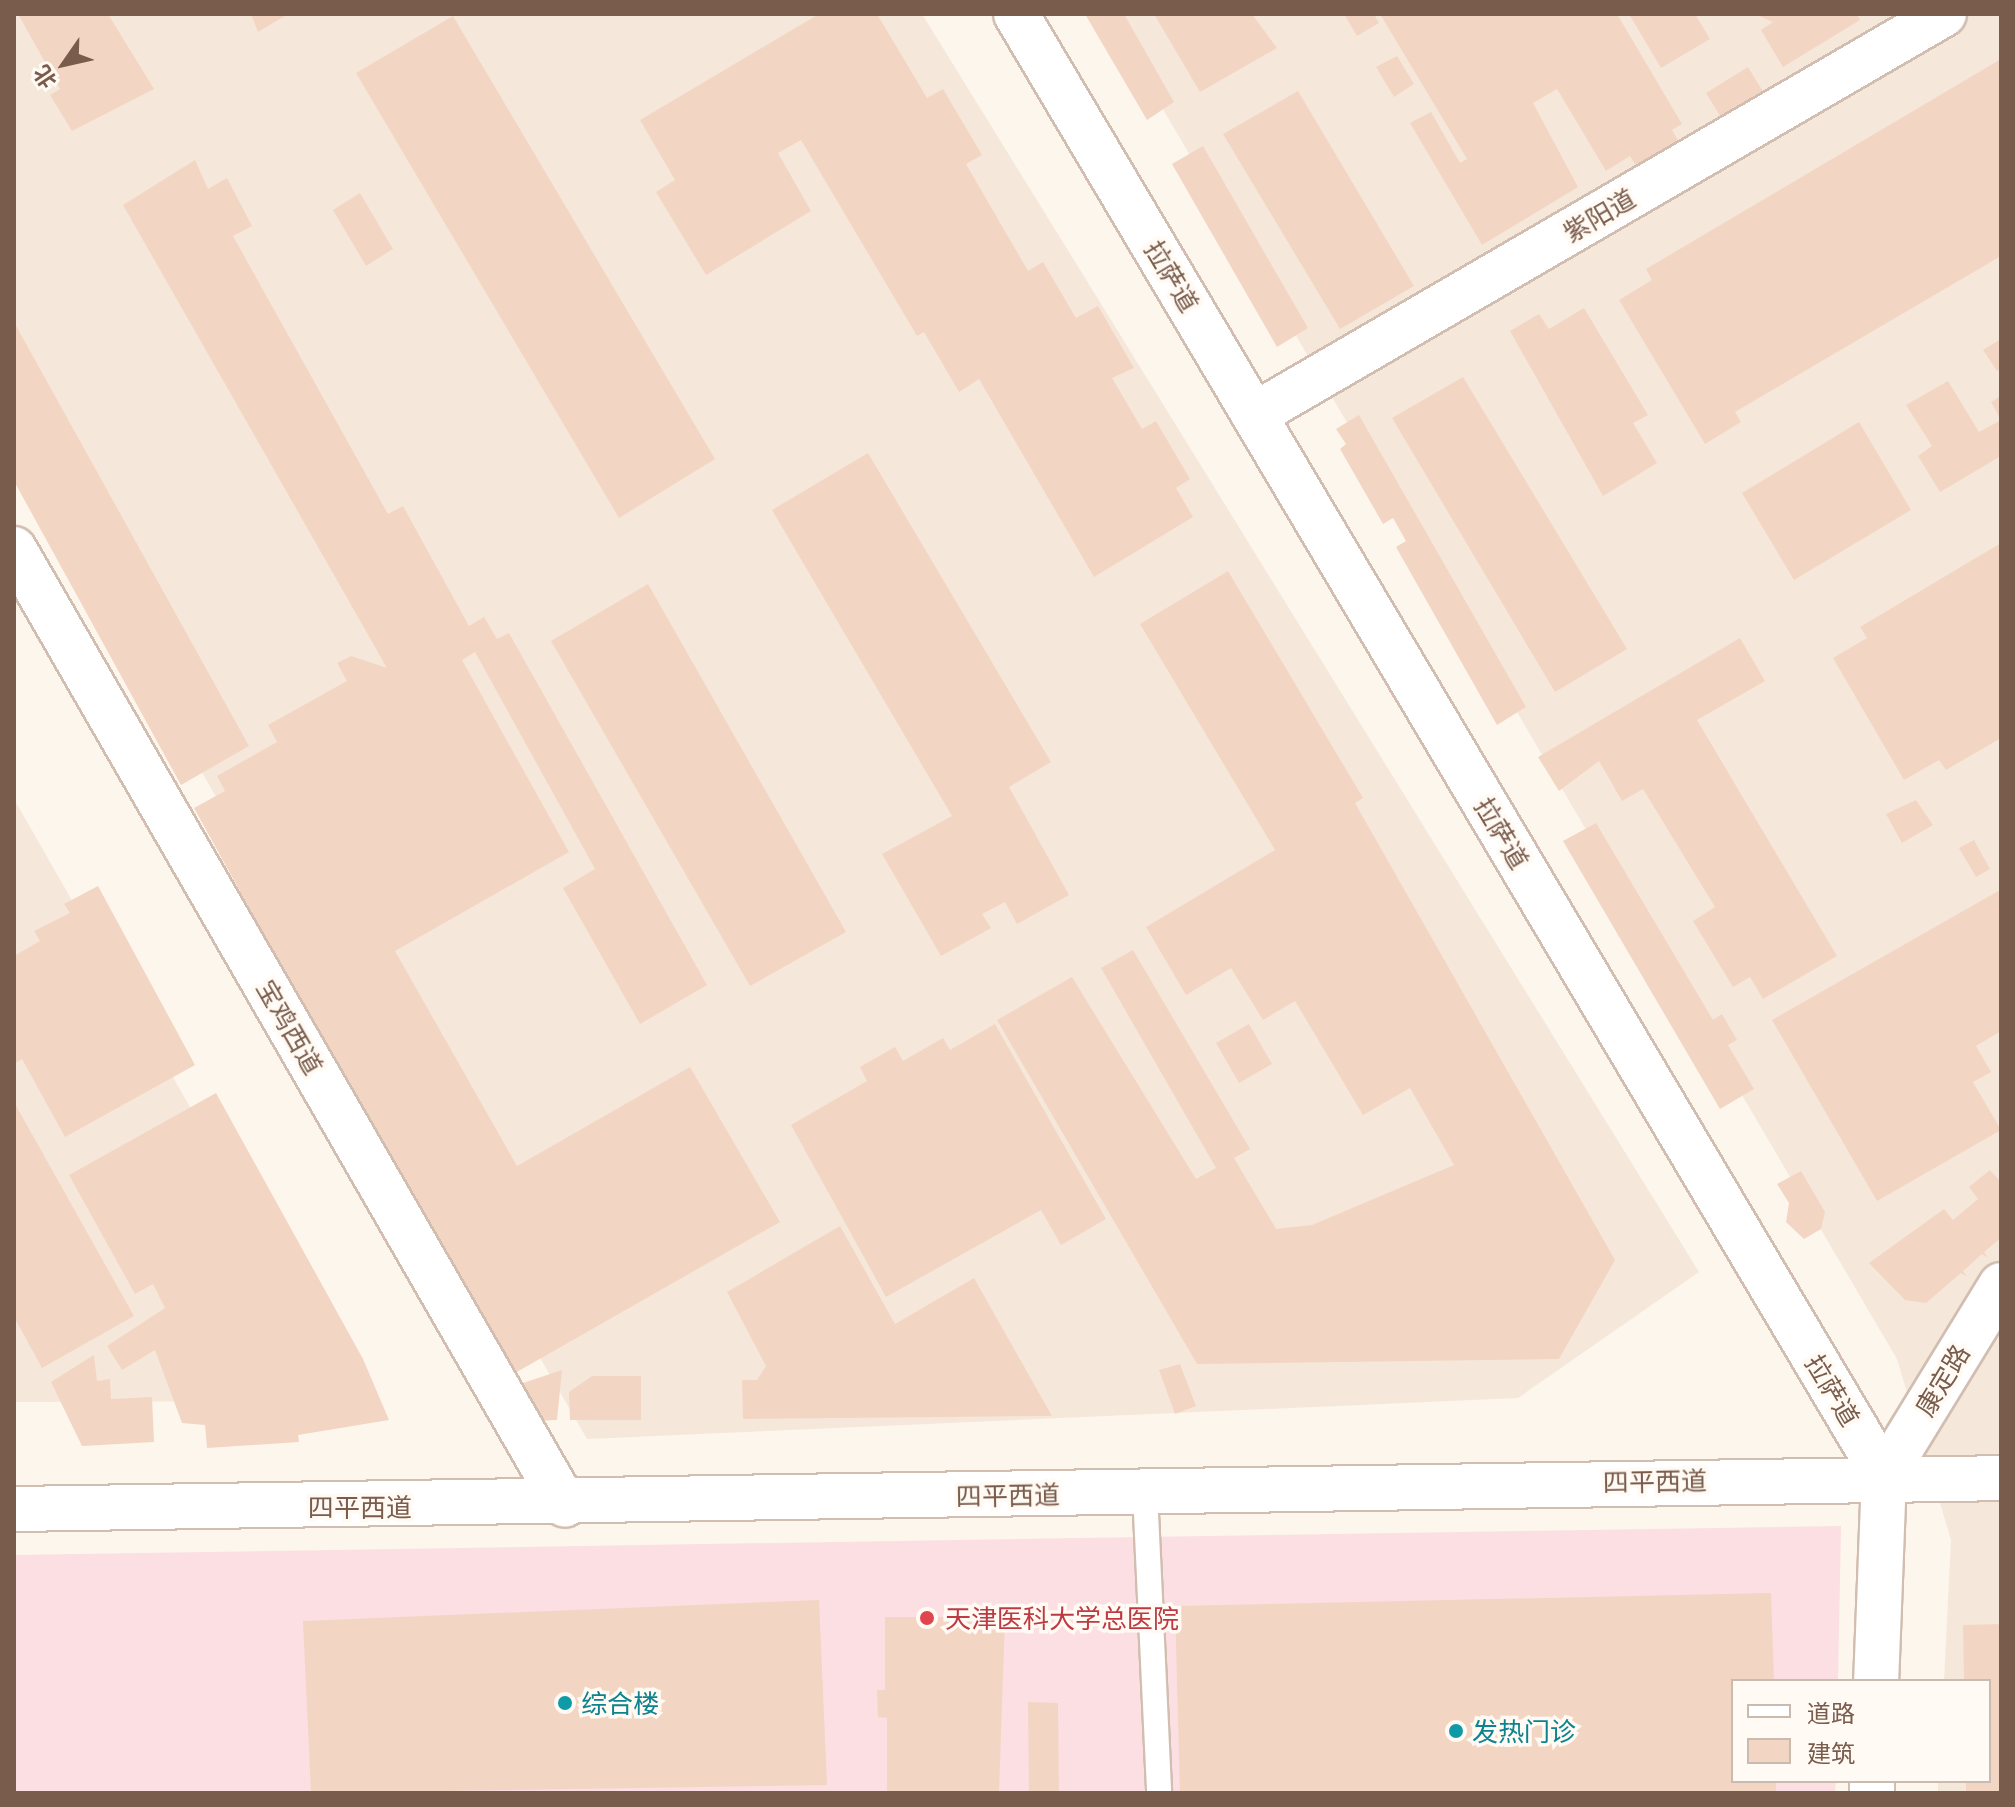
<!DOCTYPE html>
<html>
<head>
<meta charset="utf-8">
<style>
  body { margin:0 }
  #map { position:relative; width:2015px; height:1807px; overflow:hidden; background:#fdf6ec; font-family:"Exo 2","Noto Sans SC",sans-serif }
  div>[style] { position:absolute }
  .residential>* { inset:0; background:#f5e8da }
  .medical>* { inset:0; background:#fbdfe3 }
  .building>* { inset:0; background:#f3d5c3 }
  .roads { filter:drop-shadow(2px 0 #d1beb0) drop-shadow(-2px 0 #d1beb0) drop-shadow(0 2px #d1beb0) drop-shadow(0 -2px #d1beb0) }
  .lane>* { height:24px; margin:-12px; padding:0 12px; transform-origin:12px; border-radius:12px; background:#fff }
  .street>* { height:44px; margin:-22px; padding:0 22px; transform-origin:22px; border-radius:22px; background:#fff }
  .secondary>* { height:44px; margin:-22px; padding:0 22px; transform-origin:22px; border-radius:22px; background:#fff }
  .dots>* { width:22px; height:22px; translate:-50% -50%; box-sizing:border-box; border:4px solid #fffaf3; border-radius:50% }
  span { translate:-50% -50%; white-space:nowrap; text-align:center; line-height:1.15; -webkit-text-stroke:7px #fffaf3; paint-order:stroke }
  .street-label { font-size:26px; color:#7a5c4d }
  .health-label { font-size:26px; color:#be3a42 }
  .left { translate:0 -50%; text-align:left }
  .culture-label { font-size:26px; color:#0d838f }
  .frame { position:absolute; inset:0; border:16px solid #7a5c4d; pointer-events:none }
  .legend { position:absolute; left:1731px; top:1679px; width:260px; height:104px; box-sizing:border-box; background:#fffaf3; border:2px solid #cabbb1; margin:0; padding:10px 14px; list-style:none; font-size:24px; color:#7a5c4d }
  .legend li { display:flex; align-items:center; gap:16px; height:40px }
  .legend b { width:40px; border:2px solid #cabbb1 }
  .north { position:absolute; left:24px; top:24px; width:80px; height:80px; -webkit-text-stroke:6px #fffaf3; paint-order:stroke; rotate:236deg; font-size:22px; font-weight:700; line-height:32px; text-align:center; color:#7a5c4d }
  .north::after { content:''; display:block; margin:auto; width:28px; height:36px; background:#7a5c4d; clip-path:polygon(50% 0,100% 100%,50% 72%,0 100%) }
</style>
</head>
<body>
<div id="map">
  <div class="residential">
    <i style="clip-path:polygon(14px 14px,922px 14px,1699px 1272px,1518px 1398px,587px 1439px,14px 447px)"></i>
    <i style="clip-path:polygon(1107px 14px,2001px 14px,2001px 1793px,1938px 1793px,1938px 1781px,1989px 1781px,1989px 1681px,1944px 1681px,1951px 1540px,1897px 1359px)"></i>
    <i style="clip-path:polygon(14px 799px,358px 1401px,14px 1402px)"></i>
  </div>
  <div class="medical">
    <i style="clip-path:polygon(1841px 1526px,1838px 1681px,1733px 1681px,1733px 1781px,1836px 1781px,1835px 1793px,14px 1793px,14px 1555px)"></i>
  </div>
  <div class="building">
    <i style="clip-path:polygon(18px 14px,108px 14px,154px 89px,72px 131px,50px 95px,60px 89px)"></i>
    <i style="clip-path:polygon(251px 14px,288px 14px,258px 32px)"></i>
    <i style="clip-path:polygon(819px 14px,877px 14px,927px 98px,943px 89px,982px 155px,966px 164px,1028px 271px,1043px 262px,1076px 318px,1098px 306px,1134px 368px,1112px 378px,1142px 429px,1156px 421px,1190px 479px,1176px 488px,1193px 517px,1094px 577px,979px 379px,959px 392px,924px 332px,917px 336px,801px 140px,778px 153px,811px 211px,706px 275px,656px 192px,675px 180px,640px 120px)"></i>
    <i style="clip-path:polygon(1085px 14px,1124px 14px,1174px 102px,1147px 120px)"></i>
    <i style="clip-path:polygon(1154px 14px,1252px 14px,1277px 48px,1200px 92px)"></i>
    <i style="clip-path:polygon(1344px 14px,1374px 14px,1379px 23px,1357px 36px)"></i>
    <i style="clip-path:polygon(1380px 14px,1617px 14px,1682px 124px,1672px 130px,1682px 147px,1640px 172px,1630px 156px,1606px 171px,1557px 89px,1533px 103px,1578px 187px,1482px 245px,1410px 123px,1431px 112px,1460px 163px,1467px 159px)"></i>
    <i style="clip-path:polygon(1629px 14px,1695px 14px,1710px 39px,1661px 68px)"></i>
    <i style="clip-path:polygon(1755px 14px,1857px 14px,1860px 20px,1783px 67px,1761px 30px,1773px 22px)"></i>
    <i style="clip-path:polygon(453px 16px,715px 459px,619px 518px,356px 73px)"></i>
    <i style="clip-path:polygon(1397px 56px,1414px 84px,1394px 97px,1376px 67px)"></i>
    <i style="clip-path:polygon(2001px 59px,2001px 256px,1735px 412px,1741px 422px,1705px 444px,1619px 300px,1652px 280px,1646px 269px)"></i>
    <i style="clip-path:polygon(1748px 67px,1767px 98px,1725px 124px,1706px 93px)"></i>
    <i style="clip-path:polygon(1298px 91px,1414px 286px,1340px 329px,1223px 134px)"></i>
    <i style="clip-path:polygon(1203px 146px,1308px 328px,1277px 347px,1172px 164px)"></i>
    <i style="clip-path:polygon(195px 160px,208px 189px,227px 178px,252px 226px,233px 236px,388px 514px,403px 506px,469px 626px,484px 617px,497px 639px,509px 633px,707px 985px,640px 1024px,563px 888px,595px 869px,475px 652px,462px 660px,569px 852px,395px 951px,517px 1166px,690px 1067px,780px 1222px,508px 1377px,194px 808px,225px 791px,217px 776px,277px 742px,268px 725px,347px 681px,337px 663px,351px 656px,387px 668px,123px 205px)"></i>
    <i style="clip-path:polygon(360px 193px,393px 249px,366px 266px,333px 210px)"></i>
    <i style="clip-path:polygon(1584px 308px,1648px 415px,1633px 423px,1657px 463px,1603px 496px,1510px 331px,1539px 314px,1549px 329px)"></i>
    <i style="clip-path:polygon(14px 322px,249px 746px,181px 785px,14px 481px)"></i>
    <i style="clip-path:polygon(2001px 339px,2001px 369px,1997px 371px,1983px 350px)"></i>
    <i style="clip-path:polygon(1463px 377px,1627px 649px,1555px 692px,1392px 418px)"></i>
    <i style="clip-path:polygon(1948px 381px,1979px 432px,2001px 420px,1991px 402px,2001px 396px,2001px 456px,1940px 492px,1918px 456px,1932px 446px,1906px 405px)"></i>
    <i style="clip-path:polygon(1359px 415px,1526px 707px,1497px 725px,1396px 547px,1406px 541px,1393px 518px,1383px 524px,1340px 449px,1346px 444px,1336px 429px)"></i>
    <i style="clip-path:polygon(1859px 422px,1911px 510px,1794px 580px,1742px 493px)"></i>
    <i style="clip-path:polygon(868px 453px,1051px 762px,1009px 787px,1069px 895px,1017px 924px,1005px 902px,982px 914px,991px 928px,941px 956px,882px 854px,952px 816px,772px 510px)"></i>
    <i style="clip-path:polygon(2001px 543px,2001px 738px,1946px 770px,1939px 760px,1904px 780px,1833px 658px,1867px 638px,1860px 627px)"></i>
    <i style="clip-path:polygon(1228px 571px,1363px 798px,1355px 803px,1615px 1260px,1559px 1359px,1197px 1364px,997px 1020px,1072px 977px,1196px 1179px,1216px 1168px,1101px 968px,1133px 950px,1250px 1149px,1234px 1158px,1276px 1229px,1312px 1225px,1454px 1165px,1410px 1088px,1363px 1115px,1295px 1001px,1263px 1020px,1231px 968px,1186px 995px,1146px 927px,1275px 850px,1140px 624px)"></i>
    <i style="clip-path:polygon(648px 584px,846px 932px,750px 986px,551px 641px)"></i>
    <i style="clip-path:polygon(1740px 638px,1765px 681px,1697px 720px,1837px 956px,1763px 999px,1750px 977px,1733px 987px,1693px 921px,1715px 907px,1643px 789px,1622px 801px,1599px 761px,1559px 791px,1538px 757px)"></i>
    <i style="clip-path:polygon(1916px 800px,1933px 825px,1902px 843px,1886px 814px)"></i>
    <i style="clip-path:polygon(1596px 823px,1713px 1020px,1722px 1014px,1737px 1040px,1728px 1045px,1754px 1089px,1720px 1109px,1563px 841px)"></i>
    <i style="clip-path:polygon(1974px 840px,1990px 869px,1976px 877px,1959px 848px)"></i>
    <i style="clip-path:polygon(98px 886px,195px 1065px,65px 1137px,22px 1059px,14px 1064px,14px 956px,40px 941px,34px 931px,70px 913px,64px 904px)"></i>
    <i style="clip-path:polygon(2000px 890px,2001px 1031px,1976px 1046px,1991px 1072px,1973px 1082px,2001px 1130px,1877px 1201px,1772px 1020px)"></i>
    <i style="clip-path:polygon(995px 1024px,1106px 1219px,1061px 1245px,1041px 1210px,886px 1297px,791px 1125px,867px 1081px,860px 1067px,895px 1047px,903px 1061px,943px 1038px,950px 1050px)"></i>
    <i style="clip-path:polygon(1249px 1024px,1272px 1064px,1239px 1083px,1216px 1043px)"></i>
    <i style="clip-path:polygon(216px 1093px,363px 1359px,389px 1420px,298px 1435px,299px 1442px,207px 1448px,205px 1425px,182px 1423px,155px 1350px,122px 1370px,107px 1346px,165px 1308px,153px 1284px,135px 1294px,69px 1175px)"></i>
    <i style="clip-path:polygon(14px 1102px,134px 1316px,42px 1368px,14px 1317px)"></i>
    <i style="clip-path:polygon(1990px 1170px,2001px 1182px,2001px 1238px,1984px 1252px,1988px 1258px,1982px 1254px,1963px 1271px,1967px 1277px,1961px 1273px,1926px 1303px,1905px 1300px,1869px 1263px,1944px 1209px,1953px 1220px,1978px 1199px,1969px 1187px)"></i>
    <i style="clip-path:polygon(1801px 1171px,1825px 1212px,1821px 1229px,1804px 1239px,1786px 1222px,1789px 1203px,1777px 1184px)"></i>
    <i style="clip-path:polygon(840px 1226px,895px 1324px,974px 1278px,1052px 1416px,743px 1419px,742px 1380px,757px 1380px,766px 1366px,727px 1292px)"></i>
    <i style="clip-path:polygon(94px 1355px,97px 1381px,110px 1379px,111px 1399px,152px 1397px,154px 1442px,82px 1446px,51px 1382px)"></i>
    <i style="clip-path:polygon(1180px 1364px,1196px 1406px,1175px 1414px,1159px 1370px)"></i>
    <i style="clip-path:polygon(562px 1370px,557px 1420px,535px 1421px,517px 1385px)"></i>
    <i style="clip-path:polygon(592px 1376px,641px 1376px,641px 1420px,570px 1420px,569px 1392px)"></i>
    <i style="clip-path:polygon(1771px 1593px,1774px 1681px,1733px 1681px,1733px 1781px,1776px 1781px,1776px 1793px,1180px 1793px,1175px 1606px)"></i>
    <i style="clip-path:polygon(819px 1600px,827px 1785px,311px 1793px,303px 1621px)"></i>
    <i style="clip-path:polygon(885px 1617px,1005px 1617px,999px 1793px,887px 1793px,887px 1718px,878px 1717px,877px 1690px,885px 1690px)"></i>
    <i style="clip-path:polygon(2001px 1624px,2001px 1793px,1966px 1793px,1966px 1781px,1989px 1781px,1989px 1681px,1964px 1681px,1963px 1625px)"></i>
    <i style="clip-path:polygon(1028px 1702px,1058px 1703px,1059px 1793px,1029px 1793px)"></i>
  </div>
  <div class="roads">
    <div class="lane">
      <i style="left:1145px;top:1492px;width:301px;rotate:87.3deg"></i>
    </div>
    <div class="street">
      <i style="left:1254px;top:415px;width:798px;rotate:-30.16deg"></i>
      <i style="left:14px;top:549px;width:1103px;rotate:60.04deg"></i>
      <i style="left:1884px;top:1476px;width:224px;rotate:-58.5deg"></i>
    </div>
    <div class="secondary">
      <i style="left:1016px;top:14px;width:1700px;rotate:59.3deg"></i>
      <i style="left:1884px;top:1476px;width:205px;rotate:92.2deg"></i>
      <i style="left:14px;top:1509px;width:1987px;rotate:-0.89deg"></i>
      <i style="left:1872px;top:1793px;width:12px;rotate:-90deg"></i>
    </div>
  </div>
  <div class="dots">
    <i style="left:927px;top:1618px;background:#e0444e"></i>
    <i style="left:565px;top:1703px;background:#0f9aa8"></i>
    <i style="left:1456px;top:1731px;background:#0f9aa8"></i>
  </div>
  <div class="street-label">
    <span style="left:1599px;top:215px;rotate:-30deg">紫阳道</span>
    <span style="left:1172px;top:276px;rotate:59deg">拉萨道</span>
    <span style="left:1502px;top:833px;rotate:59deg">拉萨道</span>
    <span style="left:290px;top:1027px;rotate:60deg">宝鸡西道</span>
    <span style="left:1942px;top:1380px;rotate:-59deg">康定路</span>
    <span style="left:1833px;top:1390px;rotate:59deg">拉萨道</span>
    <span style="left:1655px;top:1481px;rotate:-1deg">四平西道</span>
    <span style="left:1008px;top:1495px;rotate:-1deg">四平西道</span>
    <span style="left:360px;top:1507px">四平西道</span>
  </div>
  <div class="health-label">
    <span class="left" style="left:945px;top:1618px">天津医科大学总医院</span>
  </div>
  <div class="culture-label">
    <span class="left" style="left:581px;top:1703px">综合楼</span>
    <span class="left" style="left:1472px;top:1731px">发热门诊</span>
  </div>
  <div class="frame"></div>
  <ul class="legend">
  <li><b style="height:10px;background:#fff"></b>道路</li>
  <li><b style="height:22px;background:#f3d5c3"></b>建筑</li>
  </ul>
  <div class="north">北</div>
</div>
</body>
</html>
